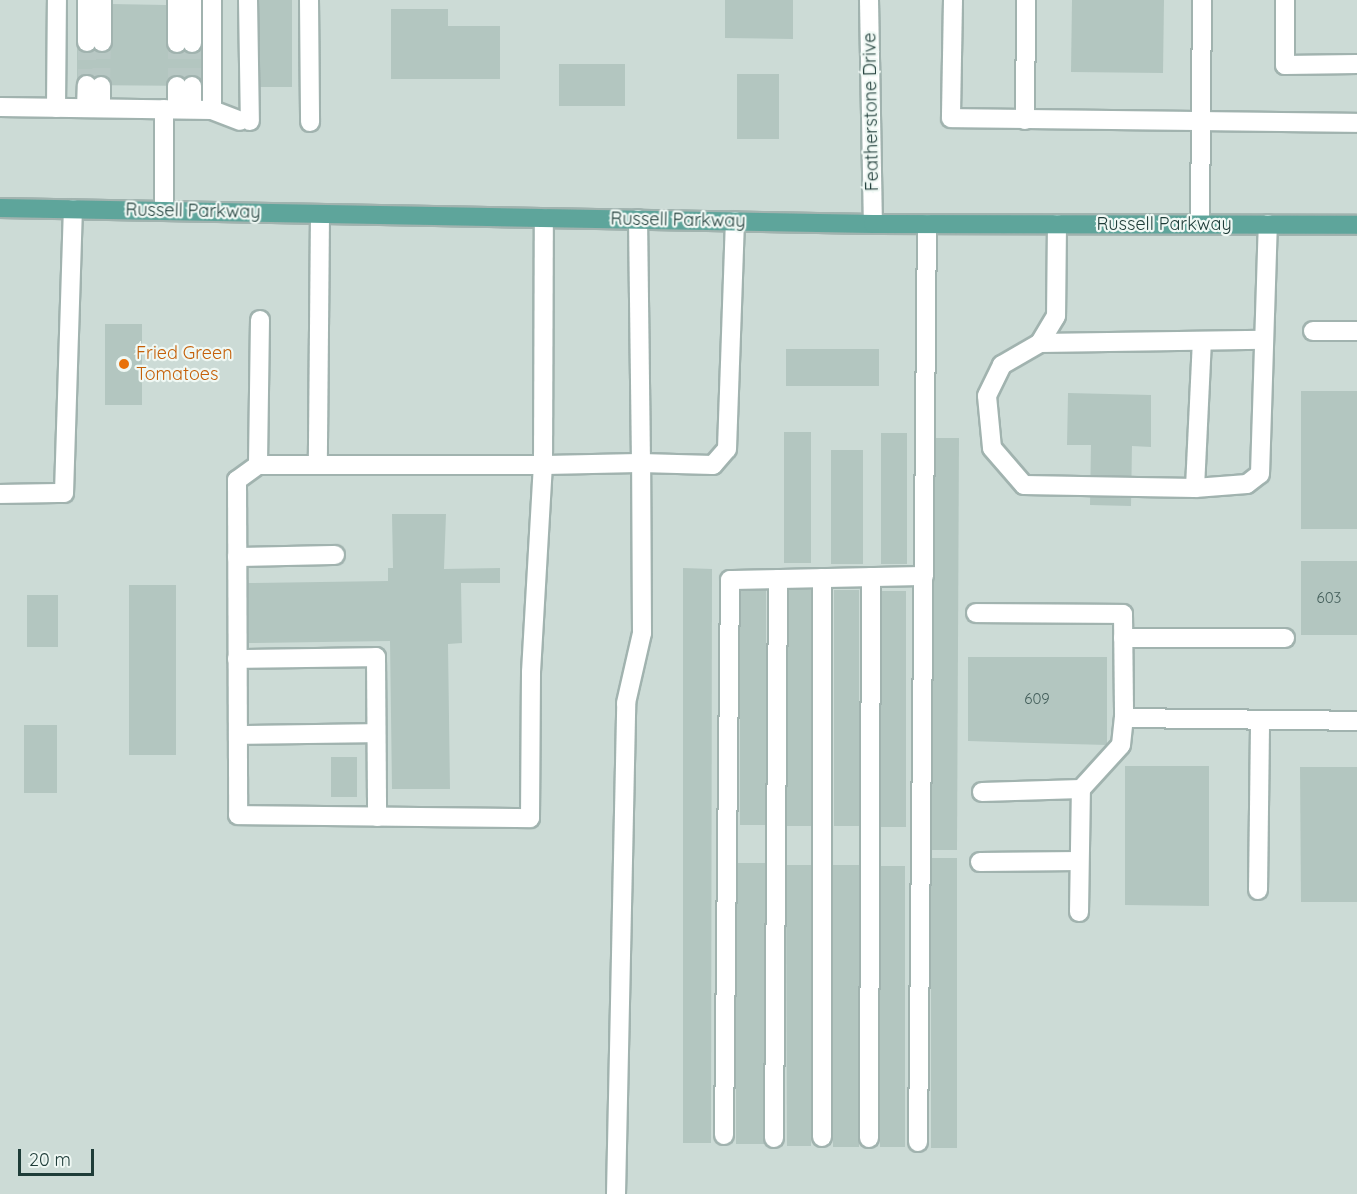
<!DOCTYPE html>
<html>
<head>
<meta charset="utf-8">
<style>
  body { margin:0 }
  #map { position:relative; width:1357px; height:1194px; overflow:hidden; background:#deebe7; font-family:Quicksand,sans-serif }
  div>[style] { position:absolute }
  .built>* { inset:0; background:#ccdbd6 }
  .building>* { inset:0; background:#b3c6c0 }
  .minor-tunnel>* { height:18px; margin-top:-9px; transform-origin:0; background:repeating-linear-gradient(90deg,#b8c8c4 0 18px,transparent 0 27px) }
  .roads { filter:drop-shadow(2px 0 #a1b3af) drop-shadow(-2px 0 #a1b3af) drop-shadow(0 2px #a1b3af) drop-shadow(0 -2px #a1b3af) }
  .minor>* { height:18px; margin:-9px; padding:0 9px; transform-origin:9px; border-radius:9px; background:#fff }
  .major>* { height:18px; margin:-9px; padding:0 9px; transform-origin:9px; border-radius:9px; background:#5ea59b }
  .dots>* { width:16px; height:16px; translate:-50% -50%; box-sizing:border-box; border:3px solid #eff8f4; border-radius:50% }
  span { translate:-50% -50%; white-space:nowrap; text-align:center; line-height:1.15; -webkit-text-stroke:4.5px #eff8f4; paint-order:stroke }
  .number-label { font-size:15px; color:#435e5a }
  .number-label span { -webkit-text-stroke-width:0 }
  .street-label { font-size:18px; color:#1e3c38 }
  .food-label { font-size:18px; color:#c56008 }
  .left { translate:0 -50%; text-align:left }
  .scale { position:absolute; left:18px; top:1149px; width:76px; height:27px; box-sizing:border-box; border:3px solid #1e3c38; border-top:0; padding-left:8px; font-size:18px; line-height:21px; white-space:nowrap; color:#1e3c38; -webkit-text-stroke:4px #eff8f4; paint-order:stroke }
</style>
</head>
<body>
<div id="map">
  <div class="built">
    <i style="clip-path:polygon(0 0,1357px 0,1357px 1194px,0 1194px)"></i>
  </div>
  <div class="building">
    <i style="clip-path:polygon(257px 0,292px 0,292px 87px,257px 87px)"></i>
    <i style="clip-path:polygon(725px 0,793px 0,793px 39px,725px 38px)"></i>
    <i style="clip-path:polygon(1072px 0,1164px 0,1163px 73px,1071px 72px)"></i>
    <i style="clip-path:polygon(111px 4px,166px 5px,166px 42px,201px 43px,201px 86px,77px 85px,77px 42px,111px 42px)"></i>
    <i style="clip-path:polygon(391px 9px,448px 9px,448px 26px,500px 26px,500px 79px,391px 79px)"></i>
    <i style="clip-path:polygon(559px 64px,625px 64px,625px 106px,559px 106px)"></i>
    <i style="clip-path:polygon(737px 74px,779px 74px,779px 139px,737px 139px)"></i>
    <i style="clip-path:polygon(105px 324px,142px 324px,142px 405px,105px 405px)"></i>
    <i style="clip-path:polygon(786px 349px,879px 349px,879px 386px,786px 386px)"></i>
    <i style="clip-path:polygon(1301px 391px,1357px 391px,1357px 529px,1301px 529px)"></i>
    <i style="clip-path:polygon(1068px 393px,1151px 395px,1151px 447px,1132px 446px,1131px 506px,1090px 505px,1091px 445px,1067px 445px)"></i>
    <i style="clip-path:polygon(784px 432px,811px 432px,811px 563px,784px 563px)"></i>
    <i style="clip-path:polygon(881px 433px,907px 433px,907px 564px,881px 564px)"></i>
    <i style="clip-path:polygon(933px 438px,959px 438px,957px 850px,931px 850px)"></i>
    <i style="clip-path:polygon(831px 450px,863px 450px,863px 564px,831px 564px)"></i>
    <i style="clip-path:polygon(392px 514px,446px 514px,444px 569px,500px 568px,500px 583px,461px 583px,462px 643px,448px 644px,450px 789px,392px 789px,390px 641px,249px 643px,248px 583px,388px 581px,388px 568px,393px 568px)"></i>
    <i style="clip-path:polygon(1301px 561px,1357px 561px,1357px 635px,1301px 635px)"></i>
    <i style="clip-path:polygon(683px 568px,712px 569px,711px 1143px,683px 1143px)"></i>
    <i style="clip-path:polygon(129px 585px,176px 585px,176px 755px,129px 755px)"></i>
    <i style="clip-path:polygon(740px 590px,766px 590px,766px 825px,740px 825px)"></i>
    <i style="clip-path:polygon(787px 590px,812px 590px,812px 826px,787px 826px)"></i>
    <i style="clip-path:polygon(834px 590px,859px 590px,859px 826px,834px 826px)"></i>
    <i style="clip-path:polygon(880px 591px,906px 591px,906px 827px,880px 827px)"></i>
    <i style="clip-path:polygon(27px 595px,58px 595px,58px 647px,27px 647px)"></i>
    <i style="clip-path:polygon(968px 657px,1107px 657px,1107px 745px,968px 741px)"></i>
    <i style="clip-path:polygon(24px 725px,57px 725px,57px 793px,24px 793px)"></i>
    <i style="clip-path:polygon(331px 757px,357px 757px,357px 797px,331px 797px)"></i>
    <i style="clip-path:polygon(1125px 766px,1209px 766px,1209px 906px,1125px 905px)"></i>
    <i style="clip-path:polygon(1300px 767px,1357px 767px,1357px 902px,1301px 902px)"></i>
    <i style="clip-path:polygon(931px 858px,957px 858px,957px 1148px,931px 1148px)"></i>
    <i style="clip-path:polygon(736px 863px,765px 863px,765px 1144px,736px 1144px)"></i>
    <i style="clip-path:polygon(786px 865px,811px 865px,811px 1146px,787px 1146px)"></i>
    <i style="clip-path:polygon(833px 865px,859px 865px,859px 1147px,833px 1147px)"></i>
    <i style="clip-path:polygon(880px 866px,905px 866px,905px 1147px,880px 1147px)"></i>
  </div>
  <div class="minor-tunnel">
    <i style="left:87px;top:42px;width:43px;rotate:90deg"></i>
    <i style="left:101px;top:86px;width:44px;rotate:-88.7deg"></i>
    <i style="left:177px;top:86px;width:43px;rotate:-90deg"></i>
    <i style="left:192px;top:86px;width:43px;rotate:-90deg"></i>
  </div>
  <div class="roads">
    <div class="minor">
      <i style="left:102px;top:0;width:42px;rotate:90deg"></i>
      <i style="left:192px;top:0;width:43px;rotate:90deg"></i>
      <i style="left:248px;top:0;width:121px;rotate:89.1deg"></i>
      <i style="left:309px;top:0;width:122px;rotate:89.5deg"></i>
      <i style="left:869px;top:0;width:224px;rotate:89deg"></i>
      <i style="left:953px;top:0;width:118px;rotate:91deg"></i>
      <i style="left:951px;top:118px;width:406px;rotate:0.7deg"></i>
      <i style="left:1285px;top:0;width:65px;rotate:90deg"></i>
      <i style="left:1285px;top:65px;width:72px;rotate:-0.8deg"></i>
      <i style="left:87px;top:42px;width:42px;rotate:-90deg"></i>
      <i style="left:177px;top:43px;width:43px;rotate:-90deg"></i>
      <i style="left:101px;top:86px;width:22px;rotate:90deg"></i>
      <i style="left:177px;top:86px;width:23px;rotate:90deg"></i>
      <i style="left:192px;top:86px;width:23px;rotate:90deg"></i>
      <i style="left:0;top:107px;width:212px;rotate:0.8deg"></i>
      <i style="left:212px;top:110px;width:110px;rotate:-90deg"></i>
      <i style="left:56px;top:108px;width:108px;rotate:-89.5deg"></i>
      <i style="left:86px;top:108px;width:23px;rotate:-88deg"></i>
      <i style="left:212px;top:110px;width:30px;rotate:21deg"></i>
      <i style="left:1025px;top:120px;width:120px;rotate:-89.5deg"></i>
      <i style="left:164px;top:211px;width:102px;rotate:-90deg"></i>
      <i style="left:320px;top:214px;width:251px;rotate:90.5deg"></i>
      <i style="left:318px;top:465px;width:225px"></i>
      <i style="left:543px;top:465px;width:247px;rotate:-89.8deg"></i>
      <i style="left:1057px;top:224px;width:92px;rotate:90.6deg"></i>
      <i style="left:1056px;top:316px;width:31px;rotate:121deg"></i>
      <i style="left:1040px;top:343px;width:44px;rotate:149.9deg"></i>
      <i style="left:1002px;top:365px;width:34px;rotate:116deg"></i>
      <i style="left:987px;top:396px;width:52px;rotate:84.5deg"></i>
      <i style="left:992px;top:448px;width:49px;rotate:49.1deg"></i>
      <i style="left:1024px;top:485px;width:171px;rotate:1deg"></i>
      <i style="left:1195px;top:488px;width:52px;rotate:-4.4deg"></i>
      <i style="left:1247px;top:484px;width:16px;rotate:-38deg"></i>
      <i style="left:1260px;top:474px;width:250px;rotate:-88.2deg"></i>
      <i style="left:1200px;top:224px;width:224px;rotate:-89.5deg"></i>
      <i style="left:260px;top:320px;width:145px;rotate:90.8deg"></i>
      <i style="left:258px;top:465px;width:60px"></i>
      <i style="left:1313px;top:331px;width:44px"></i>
      <i style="left:1040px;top:343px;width:224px;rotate:-0.8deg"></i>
      <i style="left:258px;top:465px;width:26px;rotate:144deg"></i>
      <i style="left:237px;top:480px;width:335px;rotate:89.8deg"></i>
      <i style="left:238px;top:815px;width:292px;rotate:0.6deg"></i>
      <i style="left:530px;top:818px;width:146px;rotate:-89.6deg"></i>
      <i style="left:531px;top:672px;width:207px;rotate:-86.7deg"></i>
      <i style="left:543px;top:465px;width:98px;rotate:-1.2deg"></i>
      <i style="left:641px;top:463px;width:244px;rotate:-90.7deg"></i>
      <i style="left:1195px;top:488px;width:147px;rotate:-87.3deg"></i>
      <i style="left:0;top:494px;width:64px;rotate:-0.9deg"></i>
      <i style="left:64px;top:493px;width:284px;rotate:-88.2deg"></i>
      <i style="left:237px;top:557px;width:98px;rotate:-1.2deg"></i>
      <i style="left:976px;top:613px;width:147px;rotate:0.4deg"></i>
      <i style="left:1123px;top:614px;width:104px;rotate:89.4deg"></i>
      <i style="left:1124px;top:718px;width:233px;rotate:0.7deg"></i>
      <i style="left:1123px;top:638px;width:162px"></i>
      <i style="left:237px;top:659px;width:139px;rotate:-0.8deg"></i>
      <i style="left:376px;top:657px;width:160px;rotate:89.6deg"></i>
      <i style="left:238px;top:735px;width:138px;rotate:-0.8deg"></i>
      <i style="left:982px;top:792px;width:99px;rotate:-1.7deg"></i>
      <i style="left:1081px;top:789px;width:59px;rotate:-47.7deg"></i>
      <i style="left:1121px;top:745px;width:27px;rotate:-84deg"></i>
      <i style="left:980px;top:862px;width:99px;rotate:-0.6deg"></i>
      <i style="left:1258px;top:890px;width:170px;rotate:-89.3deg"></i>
      <i style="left:1079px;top:912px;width:123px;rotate:-89.1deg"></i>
      <i style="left:724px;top:1135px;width:555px;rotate:-89.38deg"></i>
      <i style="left:730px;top:580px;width:194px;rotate:-1.2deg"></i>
      <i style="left:822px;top:1137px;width:559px;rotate:-90deg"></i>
      <i style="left:774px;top:1138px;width:559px;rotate:-89.59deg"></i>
      <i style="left:869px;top:1138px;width:561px;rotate:-89.8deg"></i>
      <i style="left:918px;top:1142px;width:918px;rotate:-89.44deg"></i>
      <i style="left:616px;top:1194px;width:491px;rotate:-88.8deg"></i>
      <i style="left:626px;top:703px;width:72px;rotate:-77.1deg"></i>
      <i style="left:642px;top:633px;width:170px;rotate:-90.3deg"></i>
      <i style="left:641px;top:463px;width:72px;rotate:1.6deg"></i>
      <i style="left:713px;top:465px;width:21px;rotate:-49deg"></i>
      <i style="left:727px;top:449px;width:228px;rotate:-88deg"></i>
    </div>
    <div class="major">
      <i style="left:0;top:208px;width:873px;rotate:1.05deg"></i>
      <i style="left:873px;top:224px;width:484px;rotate:0.1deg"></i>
    </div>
  </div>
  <div class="dots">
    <i style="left:124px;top:364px;background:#e8710a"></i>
  </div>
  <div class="number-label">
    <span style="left:1329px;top:598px">603</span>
    <span style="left:1037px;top:699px">609</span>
  </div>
  <div class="street-label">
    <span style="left:871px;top:112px;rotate:-91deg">Featherstone Drive</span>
    <span style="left:193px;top:211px;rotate:1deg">Russell Parkway</span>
    <span style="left:678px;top:220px;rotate:1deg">Russell Parkway</span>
    <span style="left:1164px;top:224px">Russell Parkway</span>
  </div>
  <div class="food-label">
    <span class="left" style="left:136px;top:364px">Fried Green<br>Tomatoes</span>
  </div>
  <div class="scale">20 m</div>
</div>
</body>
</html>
